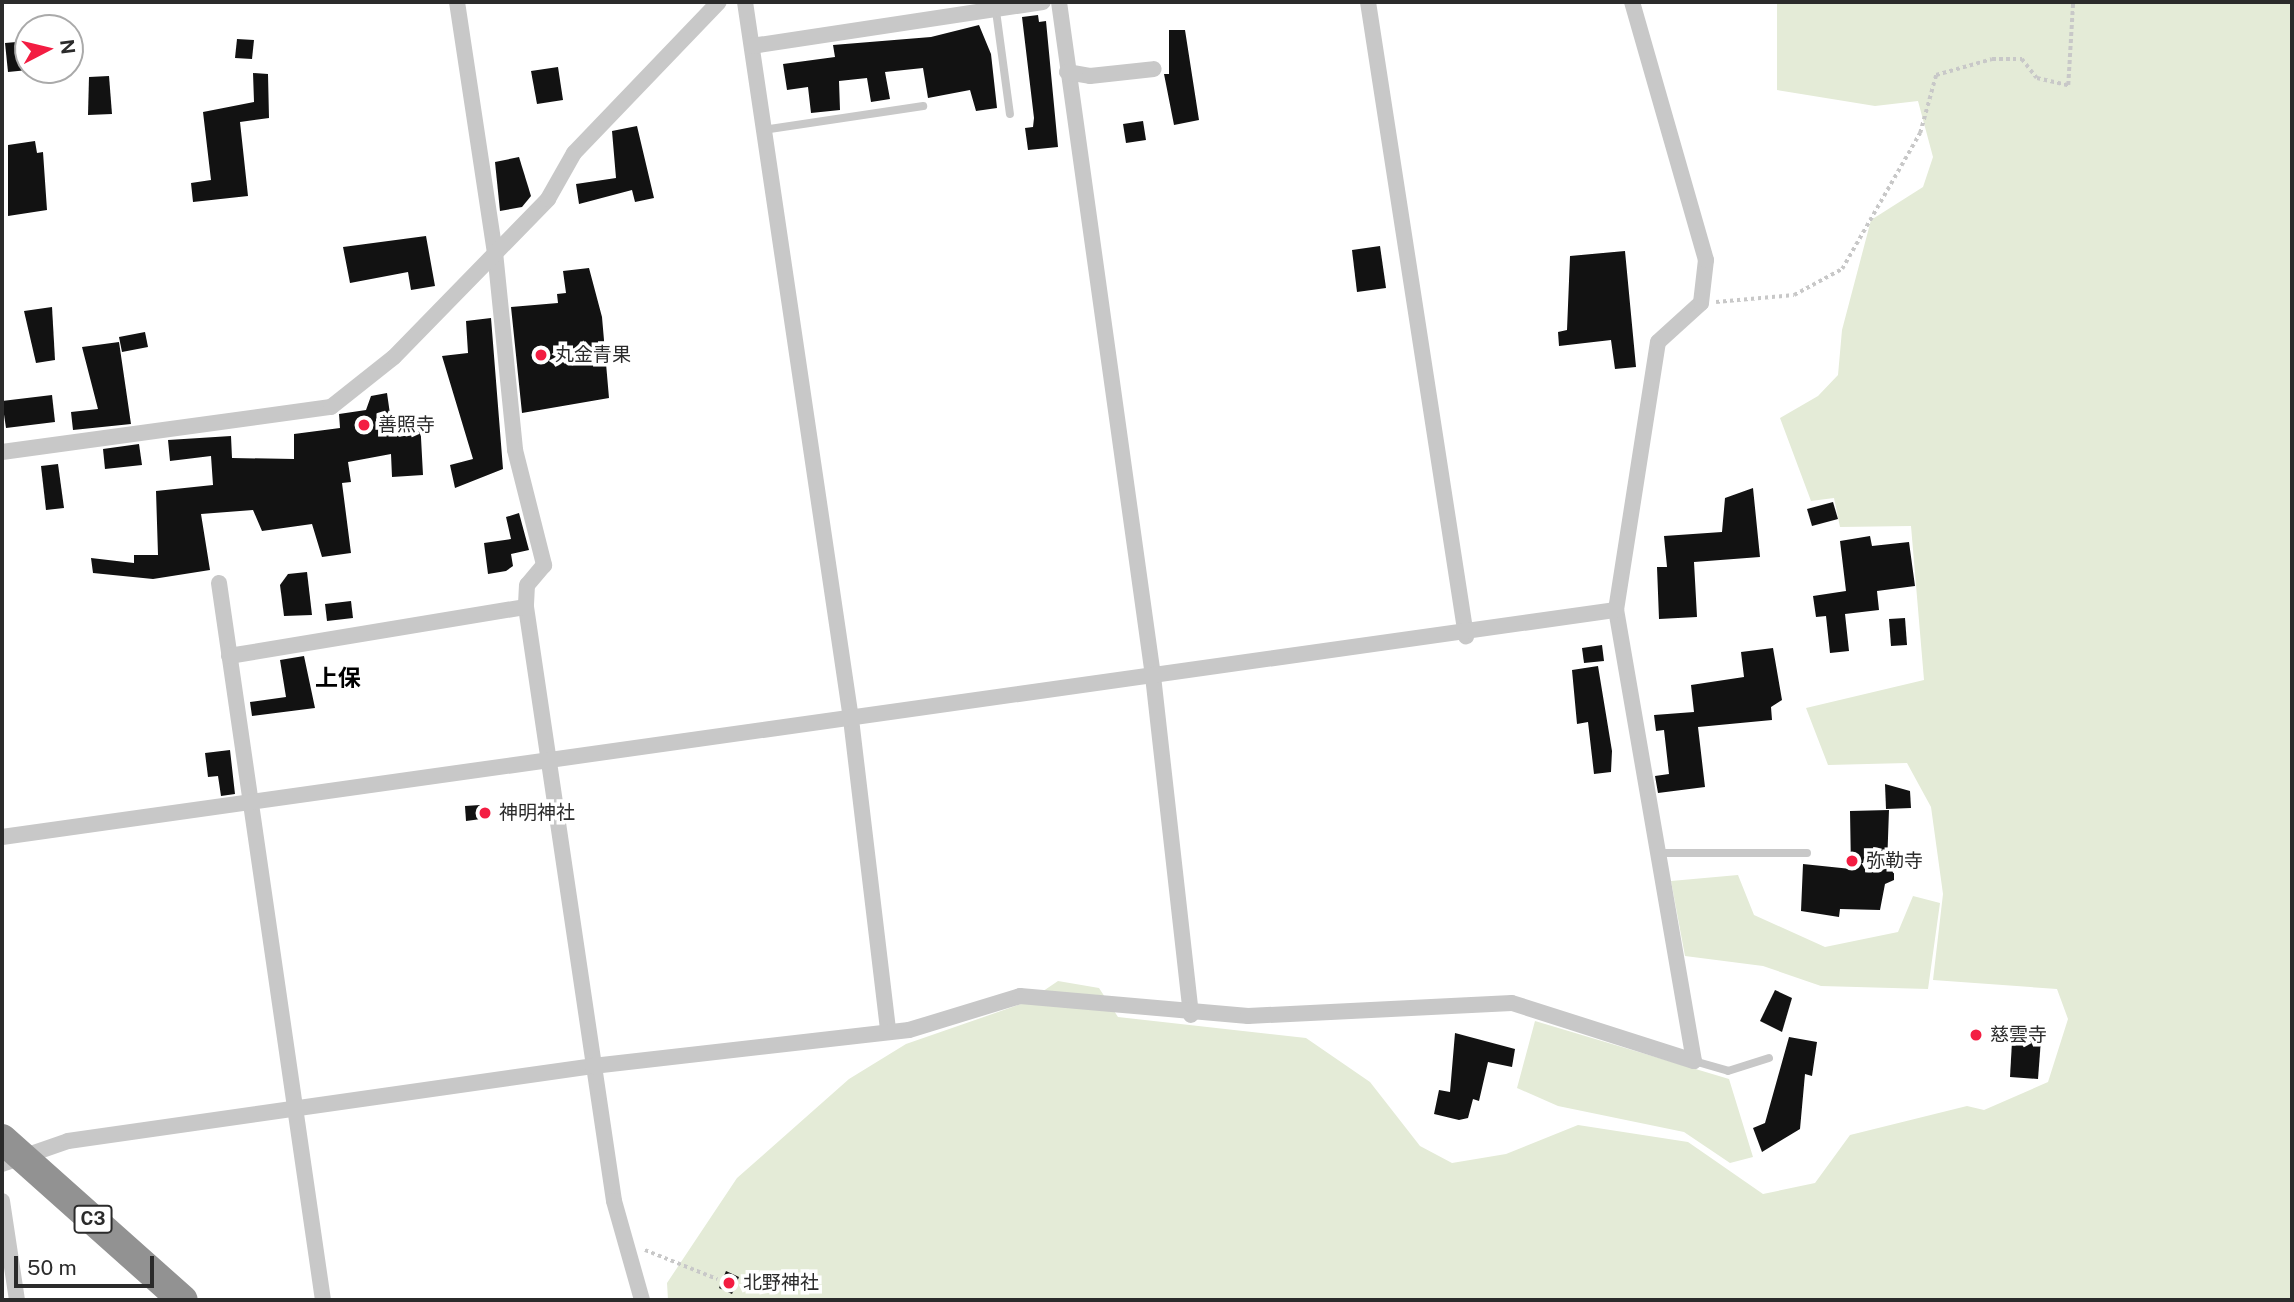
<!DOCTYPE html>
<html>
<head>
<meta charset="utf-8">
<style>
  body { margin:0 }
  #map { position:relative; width:2294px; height:1302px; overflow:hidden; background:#fff; font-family:"Public Sans","Noto Sans JP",sans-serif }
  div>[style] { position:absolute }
  .green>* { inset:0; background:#e4ebd7 }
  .building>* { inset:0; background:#121212 }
  .path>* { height:3.5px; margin-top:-1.75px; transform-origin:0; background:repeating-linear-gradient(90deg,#c8c8c8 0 3.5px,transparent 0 7px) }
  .service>* { height:8px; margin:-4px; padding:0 4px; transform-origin:4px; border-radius:4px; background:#c8c8c8 }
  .minor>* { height:16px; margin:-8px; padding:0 8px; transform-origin:8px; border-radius:8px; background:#c8c8c8 }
  .motorway-bridge>* { height:30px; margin:-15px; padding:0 15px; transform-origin:15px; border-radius:15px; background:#929292 }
  .dots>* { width:19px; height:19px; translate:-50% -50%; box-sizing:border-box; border:4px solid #fff; border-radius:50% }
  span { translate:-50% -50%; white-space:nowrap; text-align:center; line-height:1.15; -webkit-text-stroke:7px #fff; paint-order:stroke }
  .shield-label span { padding:2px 5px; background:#fff; border:2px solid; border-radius:5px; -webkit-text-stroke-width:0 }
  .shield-label { font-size:18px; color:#2b2b2b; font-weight:700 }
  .poi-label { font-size:19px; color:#2b2b2b }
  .left { translate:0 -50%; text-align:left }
  .quarter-label { font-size:23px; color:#000; font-weight:700 }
  .frame { position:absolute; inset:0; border:4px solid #2b2b2b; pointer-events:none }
  .north { position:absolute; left:14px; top:14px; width:70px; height:70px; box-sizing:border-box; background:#fff; border:2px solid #aaa; border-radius:50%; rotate:83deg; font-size:19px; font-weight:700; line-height:28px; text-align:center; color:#2b2b2b }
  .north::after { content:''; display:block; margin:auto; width:24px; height:32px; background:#f31d42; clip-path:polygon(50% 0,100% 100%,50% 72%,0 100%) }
  .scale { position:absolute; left:14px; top:1256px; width:140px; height:32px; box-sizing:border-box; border:4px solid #2b2b2b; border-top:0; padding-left:9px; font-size:21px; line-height:24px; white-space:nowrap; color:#2b2b2b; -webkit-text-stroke:5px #fff; paint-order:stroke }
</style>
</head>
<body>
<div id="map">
  <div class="green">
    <i style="clip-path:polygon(1777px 2px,2292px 2px,2292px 1300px,668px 1300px,667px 1283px,737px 1178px,849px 1079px,906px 1044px,1027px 1002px,1058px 981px,1099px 988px,1118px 1017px,1306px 1038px,1370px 1082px,1420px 1146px,1452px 1163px,1506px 1154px,1578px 1125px,1688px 1142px,1763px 1194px,1815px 1183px,1850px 1135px,1967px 1106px,1984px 1110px,2048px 1082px,2068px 1019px,2057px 989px,1933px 980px,1943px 894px,1931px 807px,1907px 763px,1828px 765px,1806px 708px,1924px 680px,1911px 526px,1840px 527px,1834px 498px,1811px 501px,1780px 418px,1818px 396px,1838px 375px,1842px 330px,1871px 220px,1923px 187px,1933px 157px,1918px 101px,1875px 106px,1777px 90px)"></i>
    <i style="clip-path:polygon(1738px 875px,1754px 915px,1825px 947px,1898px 932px,1913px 896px,1940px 903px,1928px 989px,1821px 986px,1763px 966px,1685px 956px,1671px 881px)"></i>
    <i style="clip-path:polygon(1535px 1021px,1729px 1079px,1753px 1157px,1730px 1163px,1684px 1132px,1558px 1106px,1517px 1088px)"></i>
  </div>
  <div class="building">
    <i style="clip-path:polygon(1038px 15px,1039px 22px,1046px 21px,1058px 147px,1028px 150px,1025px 128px,1033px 127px,1034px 118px,1022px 17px)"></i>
    <i style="clip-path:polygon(979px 25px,991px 54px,997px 108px,976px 111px,970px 90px,928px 98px,923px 68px,885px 72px,890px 99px,871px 102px,867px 78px,839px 81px,840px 110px,811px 113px,808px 87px,787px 90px,783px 64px,835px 57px,833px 45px,931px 37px)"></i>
    <i style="clip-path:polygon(1169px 30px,1185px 30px,1199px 120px,1174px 125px,1164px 74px,1169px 74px)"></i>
    <i style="clip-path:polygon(237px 39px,254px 40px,252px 59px,235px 58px)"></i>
    <i style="clip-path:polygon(28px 41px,28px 70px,8px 72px,5px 43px)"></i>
    <i style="clip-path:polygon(558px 67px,563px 100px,537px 104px,531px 71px)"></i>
    <i style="clip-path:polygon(253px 73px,268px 74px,269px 118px,240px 122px,248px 196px,193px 202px,191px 183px,211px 180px,203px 112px,254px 102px)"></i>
    <i style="clip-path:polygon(109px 76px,112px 114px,88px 115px,89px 77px)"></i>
    <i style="clip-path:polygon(1143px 121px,1146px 140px,1126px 143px,1123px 124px)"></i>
    <i style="clip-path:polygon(637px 126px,654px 198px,635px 202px,632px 190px,579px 204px,576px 184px,616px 178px,612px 131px)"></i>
    <i style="clip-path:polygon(35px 141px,37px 153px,43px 152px,47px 210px,8px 216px,8px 145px)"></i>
    <i style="clip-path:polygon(519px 157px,531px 196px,522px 207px,500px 211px,495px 162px)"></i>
    <i style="clip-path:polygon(426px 236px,435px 286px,411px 290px,408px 272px,350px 283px,343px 247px)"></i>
    <i style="clip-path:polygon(1380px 246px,1386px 288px,1357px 292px,1352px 250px)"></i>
    <i style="clip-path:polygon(1625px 251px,1636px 367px,1615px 369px,1611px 340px,1559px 346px,1558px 332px,1567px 330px,1570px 256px)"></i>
    <i style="clip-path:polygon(589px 268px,602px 317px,609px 398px,522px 413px,511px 307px,558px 303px,557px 294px,566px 293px,563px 271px)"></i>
    <i style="clip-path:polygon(52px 307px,55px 360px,36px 363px,24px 311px)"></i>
    <i style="clip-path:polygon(491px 318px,503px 469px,455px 488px,450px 465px,473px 459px,442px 356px,468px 353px,466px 321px)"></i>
    <i style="clip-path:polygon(145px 332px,148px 347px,122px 352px,119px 337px)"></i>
    <i style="clip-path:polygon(119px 342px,131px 424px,73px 430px,71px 412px,98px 409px,82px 347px)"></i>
    <i style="clip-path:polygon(387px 393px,391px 421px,420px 419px,423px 475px,392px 477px,391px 454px,348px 462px,351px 482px,342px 483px,351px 553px,322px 557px,312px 524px,262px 531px,253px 510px,201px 514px,210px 570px,153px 579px,93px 573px,91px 558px,134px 563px,134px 555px,158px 555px,156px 491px,213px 485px,211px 456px,170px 461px,168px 440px,231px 436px,232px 458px,294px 459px,294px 434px,340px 428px,339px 414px,366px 410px,371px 396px)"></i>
    <i style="clip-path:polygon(52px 395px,55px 422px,6px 428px,2px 401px)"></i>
    <i style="clip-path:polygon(139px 444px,142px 465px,105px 469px,103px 449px)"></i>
    <i style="clip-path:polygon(58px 464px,64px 508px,46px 510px,41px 466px)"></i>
    <i style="clip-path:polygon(1753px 488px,1760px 557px,1694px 562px,1697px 617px,1659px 619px,1657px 567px,1667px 567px,1664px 536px,1722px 532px,1725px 498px)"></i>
    <i style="clip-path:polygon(1833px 502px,1838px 519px,1812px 526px,1807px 509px)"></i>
    <i style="clip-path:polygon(519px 513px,529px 550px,511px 554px,513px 566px,506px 571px,488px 574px,484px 543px,511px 539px,506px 517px)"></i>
    <i style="clip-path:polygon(1870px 536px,1872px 546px,1909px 542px,1915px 586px,1877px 591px,1879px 610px,1845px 614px,1849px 651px,1830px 653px,1826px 616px,1816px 617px,1813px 596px,1846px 591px,1840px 541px)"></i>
    <i style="clip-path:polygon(307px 572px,312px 615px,284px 616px,280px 585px,288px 574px)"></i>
    <i style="clip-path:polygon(351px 601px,353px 618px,327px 621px,325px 604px)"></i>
    <i style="clip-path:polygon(1905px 618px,1907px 645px,1891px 646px,1889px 619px)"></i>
    <i style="clip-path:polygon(1602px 645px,1604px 661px,1584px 663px,1582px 648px)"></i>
    <i style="clip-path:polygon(1773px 648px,1782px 700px,1771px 707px,1772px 720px,1698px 727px,1705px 787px,1658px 793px,1655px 776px,1669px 774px,1664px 730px,1656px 731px,1654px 715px,1694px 712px,1691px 685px,1744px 677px,1741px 652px)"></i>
    <i style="clip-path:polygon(304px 656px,315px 708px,252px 716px,250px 702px,286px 697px,280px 660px)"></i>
    <i style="clip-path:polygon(1598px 666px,1612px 751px,1611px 772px,1594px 774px,1588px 722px,1577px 724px,1572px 670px)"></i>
    <i style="clip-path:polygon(230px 750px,235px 794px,221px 796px,218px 776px,208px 777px,205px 753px)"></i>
    <i style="clip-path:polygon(1885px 784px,1910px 791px,1911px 808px,1886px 809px)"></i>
    <i style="clip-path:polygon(480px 805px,481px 819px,466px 821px,465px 806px)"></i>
    <i style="clip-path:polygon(1889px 810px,1887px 866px,1894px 866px,1894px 880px,1885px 884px,1880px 910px,1840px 909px,1839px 917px,1801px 911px,1803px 864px,1851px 869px,1850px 811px)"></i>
    <i style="clip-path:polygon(1775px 990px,1792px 998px,1782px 1032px,1760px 1021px)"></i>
    <i style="clip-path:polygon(2013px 1024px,2042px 1026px,2038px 1079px,2010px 1077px)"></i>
    <i style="clip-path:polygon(1455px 1033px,1515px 1049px,1512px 1067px,1488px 1062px,1479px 1101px,1473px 1099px,1468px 1118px,1459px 1120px,1434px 1114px,1439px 1090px,1450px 1092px)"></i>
    <i style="clip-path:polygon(1789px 1037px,1817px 1042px,1812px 1076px,1805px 1074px,1800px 1129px,1762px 1152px,1753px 1128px,1765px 1123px)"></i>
    <i style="clip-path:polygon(726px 1271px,739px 1277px,732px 1294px,719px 1288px)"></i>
  </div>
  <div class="path">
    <i style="left:1716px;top:302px;width:78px;rotate:-5.1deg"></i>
    <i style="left:1794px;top:295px;width:55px;rotate:-28.4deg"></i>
    <i style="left:1842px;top:269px;width:157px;rotate:-60.2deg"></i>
    <i style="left:1920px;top:133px;width:60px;rotate:-74.6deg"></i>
    <i style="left:1936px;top:75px;width:58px;rotate:-15.9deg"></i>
    <i style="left:1992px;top:59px;width:30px"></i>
    <i style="left:2022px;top:59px;width:24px;rotate:52deg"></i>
    <i style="left:2037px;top:78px;width:32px;rotate:13deg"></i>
    <i style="left:2068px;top:85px;width:83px;rotate:-86.6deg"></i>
    <i style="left:645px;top:1250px;width:78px;rotate:21.9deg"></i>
  </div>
  <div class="service">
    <i style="left:996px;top:11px;width:104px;rotate:82.3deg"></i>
    <i style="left:763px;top:130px;width:162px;rotate:-8.5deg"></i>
    <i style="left:1656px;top:853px;width:151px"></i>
    <i style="left:1694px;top:1061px;width:35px;rotate:16deg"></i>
    <i style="left:1728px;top:1071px;width:43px;rotate:-17.6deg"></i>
  </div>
  <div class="minor">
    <i style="left:457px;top:2px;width:253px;rotate:81.4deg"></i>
    <i style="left:495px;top:252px;width:199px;rotate:84.2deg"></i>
    <i style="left:515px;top:450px;width:119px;rotate:75.8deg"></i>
    <i style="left:544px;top:565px;width:26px;rotate:130deg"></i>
    <i style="left:527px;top:585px;width:22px;rotate:93deg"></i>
    <i style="left:526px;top:607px;width:600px;rotate:81.57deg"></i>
    <i style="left:614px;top:1201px;width:103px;rotate:74.2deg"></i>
    <i style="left:745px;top:2px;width:725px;rotate:81.59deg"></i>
    <i style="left:851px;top:719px;width:313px;rotate:83.2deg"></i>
    <i style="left:1059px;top:2px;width:681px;rotate:82.06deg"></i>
    <i style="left:1153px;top:676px;width:341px;rotate:83.6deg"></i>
    <i style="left:1368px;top:2px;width:642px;rotate:81.21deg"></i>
    <i style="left:752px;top:46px;width:294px;rotate:-8.6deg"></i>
    <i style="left:1067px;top:72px;width:23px;rotate:10deg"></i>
    <i style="left:1090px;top:76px;width:64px;rotate:-6.2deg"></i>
    <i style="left:2px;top:452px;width:332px;rotate:-7.8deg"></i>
    <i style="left:331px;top:407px;width:80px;rotate:-38.4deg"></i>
    <i style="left:394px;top:357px;width:221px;rotate:-45.7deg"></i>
    <i style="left:548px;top:199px;width:53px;rotate:-60.5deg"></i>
    <i style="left:574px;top:153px;width:209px;rotate:-46.2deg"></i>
    <i style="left:219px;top:583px;width:725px;rotate:81.75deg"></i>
    <i style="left:229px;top:656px;width:301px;rotate:-9.4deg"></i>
    <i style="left:2px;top:837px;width:1630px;rotate:-8.01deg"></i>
    <i style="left:2px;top:1164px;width:70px;rotate:-19.2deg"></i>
    <i style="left:68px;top:1141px;width:530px;rotate:-8.13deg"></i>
    <i style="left:593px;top:1066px;width:318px;rotate:-6.5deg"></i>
    <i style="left:909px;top:1030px;width:116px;rotate:-17deg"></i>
    <i style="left:1020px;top:996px;width:229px;rotate:5deg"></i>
    <i style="left:1248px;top:1016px;width:264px;rotate:-2.8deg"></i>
    <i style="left:1512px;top:1003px;width:191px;rotate:17.7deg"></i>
    <i style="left:1694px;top:1061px;width:458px;rotate:-99.8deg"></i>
    <i style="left:1616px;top:610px;width:271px;rotate:-81.1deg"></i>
    <i style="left:1658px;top:342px;width:58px;rotate:-42.2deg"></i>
    <i style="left:1701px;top:303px;width:43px;rotate:-83.4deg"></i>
    <i style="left:1706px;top:260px;width:268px;rotate:-106deg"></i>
    <i style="left:2px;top:1201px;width:100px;rotate:81.4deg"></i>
  </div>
  <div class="motorway-bridge">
    <i style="left:2px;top:1139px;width:242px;rotate:41.7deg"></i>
  </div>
  <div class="dots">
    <i style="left:541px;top:355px;background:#f31d42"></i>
    <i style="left:364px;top:425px;background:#f31d42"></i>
    <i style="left:485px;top:813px;background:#f31d42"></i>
    <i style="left:1852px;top:861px;background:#f31d42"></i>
    <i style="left:1976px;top:1035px;background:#f31d42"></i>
    <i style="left:729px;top:1283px;background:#f31d42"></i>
  </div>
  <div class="shield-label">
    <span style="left:93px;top:1219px">C3</span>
  </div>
  <div class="poi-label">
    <span class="left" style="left:555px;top:355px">丸金青果</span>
    <span class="left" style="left:378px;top:425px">善照寺</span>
    <span class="left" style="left:499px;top:813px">神明神社</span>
    <span class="left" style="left:1866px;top:861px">弥勒寺</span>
    <span class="left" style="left:1990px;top:1035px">慈雲寺</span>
    <span class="left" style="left:743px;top:1283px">北野神社</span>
  </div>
  <div class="quarter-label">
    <span style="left:338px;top:678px">上保</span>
  </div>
  <div class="frame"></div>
  <div class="north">N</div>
  <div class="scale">50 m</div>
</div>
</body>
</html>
